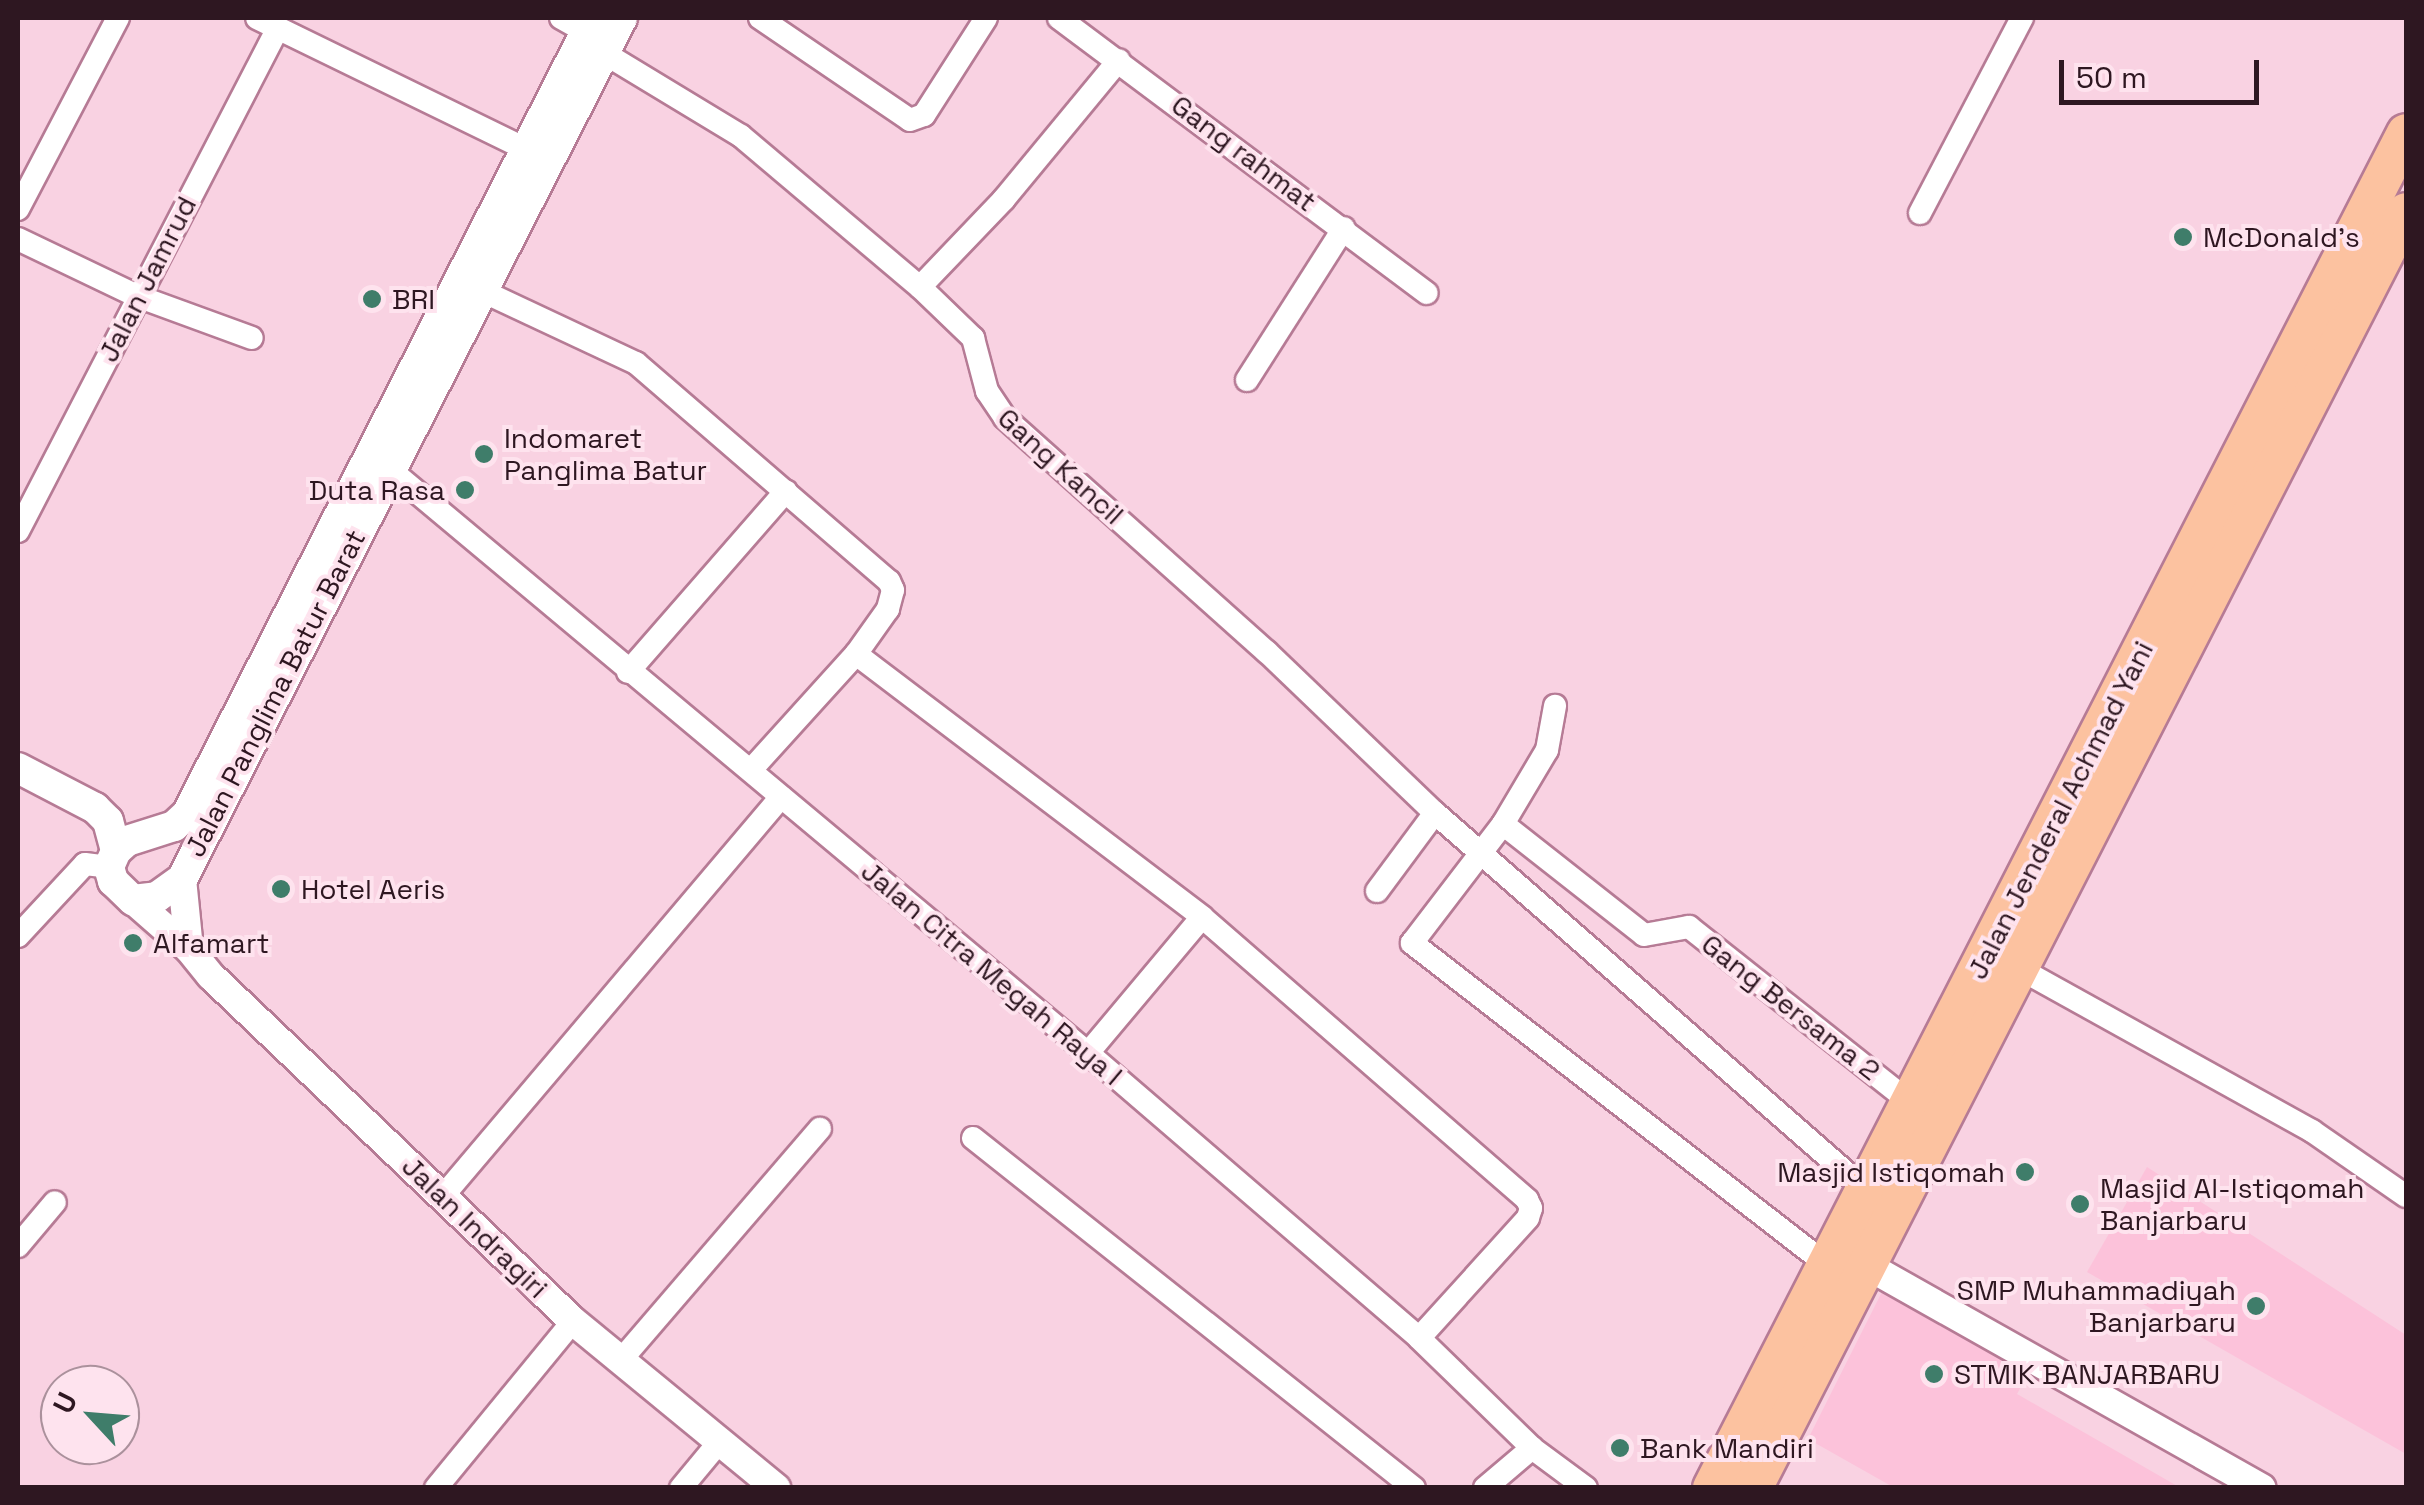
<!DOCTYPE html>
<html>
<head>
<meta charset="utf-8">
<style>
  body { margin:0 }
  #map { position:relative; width:2424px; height:1505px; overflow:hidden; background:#f9d2e2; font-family:"Space Grotesk",sans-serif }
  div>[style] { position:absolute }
  .built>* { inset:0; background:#fcc2da }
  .roads { filter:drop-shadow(2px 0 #b67b95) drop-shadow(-2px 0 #b67b95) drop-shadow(0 2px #b67b95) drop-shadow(0 -2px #b67b95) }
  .minor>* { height:22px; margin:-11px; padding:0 11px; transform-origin:11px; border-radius:11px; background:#fff }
  .tertiary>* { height:28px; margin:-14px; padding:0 14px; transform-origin:14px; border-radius:14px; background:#fff }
  .secondary>* { height:30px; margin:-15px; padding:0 15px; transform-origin:15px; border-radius:15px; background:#fff }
  .trunk>* { height:38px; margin:-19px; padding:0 19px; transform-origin:19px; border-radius:19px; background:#fcc2a0 }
  .dots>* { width:28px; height:28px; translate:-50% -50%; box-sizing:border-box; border:5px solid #fee3ee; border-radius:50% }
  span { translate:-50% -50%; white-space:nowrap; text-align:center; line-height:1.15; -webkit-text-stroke:8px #fee3ee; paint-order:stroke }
  .street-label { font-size:28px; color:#2e1721 }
  .poi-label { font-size:28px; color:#2e1721 }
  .left { translate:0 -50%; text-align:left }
  .right { translate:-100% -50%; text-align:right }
  .frame { position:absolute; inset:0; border:20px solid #2e1721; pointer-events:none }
  .north { position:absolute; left:40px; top:1365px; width:100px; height:100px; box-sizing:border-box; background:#fee3ee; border:2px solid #ab919c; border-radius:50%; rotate:296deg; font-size:28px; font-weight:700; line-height:40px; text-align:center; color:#2e1721 }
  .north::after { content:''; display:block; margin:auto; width:35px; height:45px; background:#3f7d6a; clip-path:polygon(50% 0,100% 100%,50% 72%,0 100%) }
  .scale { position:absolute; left:2059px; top:60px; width:200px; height:45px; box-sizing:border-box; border:5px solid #2e1721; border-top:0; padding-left:12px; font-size:30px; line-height:35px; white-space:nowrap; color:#2e1721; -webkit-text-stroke:8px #fee3ee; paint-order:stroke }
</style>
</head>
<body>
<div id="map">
  <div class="built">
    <i style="clip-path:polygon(2147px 1167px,2406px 1335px,2406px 1454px,2087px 1272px)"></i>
    <i style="clip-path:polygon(1893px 1270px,2039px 1354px,2017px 1394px,2179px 1487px,1893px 1487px,1808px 1439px)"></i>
  </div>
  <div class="roads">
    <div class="minor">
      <i style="left:257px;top:18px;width:297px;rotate:26deg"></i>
      <i style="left:561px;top:18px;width:29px;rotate:29deg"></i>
      <i style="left:760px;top:18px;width:181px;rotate:34.2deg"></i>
      <i style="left:910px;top:120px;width:15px;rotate:-20deg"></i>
      <i style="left:924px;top:115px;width:115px;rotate:-57.4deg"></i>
      <i style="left:1059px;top:18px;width:459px;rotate:36.8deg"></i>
      <i style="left:604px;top:53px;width:160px;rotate:31.2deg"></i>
      <i style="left:741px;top:136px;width:234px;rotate:40.2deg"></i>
      <i style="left:920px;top:287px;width:74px;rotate:43.9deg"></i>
      <i style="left:973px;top:338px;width:55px;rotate:75.2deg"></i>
      <i style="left:987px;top:391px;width:32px;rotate:56deg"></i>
      <i style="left:1005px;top:418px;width:351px;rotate:41.8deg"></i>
      <i style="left:1267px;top:652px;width:233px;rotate:43.8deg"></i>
      <i style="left:1435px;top:813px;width:571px;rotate:41.17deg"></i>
      <i style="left:18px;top:209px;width:216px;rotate:-62.4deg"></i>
      <i style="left:1920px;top:213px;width:220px;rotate:-62.4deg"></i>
      <i style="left:18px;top:239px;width:132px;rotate:25.6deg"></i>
      <i style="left:137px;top:296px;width:122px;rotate:20.1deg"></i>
      <i style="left:920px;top:287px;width:122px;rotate:-46.3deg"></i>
      <i style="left:1004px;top:199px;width:180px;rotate:-50.4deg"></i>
      <i style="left:480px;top:290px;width:172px;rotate:25.1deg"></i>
      <i style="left:636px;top:363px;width:334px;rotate:40.8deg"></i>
      <i style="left:889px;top:581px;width:10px;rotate:66deg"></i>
      <i style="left:893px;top:590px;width:20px;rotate:105deg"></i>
      <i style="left:888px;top:609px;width:55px;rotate:125.4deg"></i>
      <i style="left:856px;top:654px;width:156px;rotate:132.2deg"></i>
      <i style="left:1247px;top:380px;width:180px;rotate:-57.5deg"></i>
      <i style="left:388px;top:468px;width:912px;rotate:39.89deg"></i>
      <i style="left:1088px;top:1053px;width:437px;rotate:40.7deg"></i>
      <i style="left:1419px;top:1338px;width:158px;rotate:44.2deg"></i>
      <i style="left:1532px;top:1448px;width:67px;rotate:36.5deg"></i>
      <i style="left:18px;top:531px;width:566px;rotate:-62.67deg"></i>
      <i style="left:856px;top:654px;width:435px;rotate:37.2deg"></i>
      <i style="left:1202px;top:917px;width:431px;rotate:41deg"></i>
      <i style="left:1527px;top:1200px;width:9px;rotate:63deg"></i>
      <i style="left:1531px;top:1208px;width:10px;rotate:107deg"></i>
      <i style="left:1528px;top:1218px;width:162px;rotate:132.2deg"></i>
      <i style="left:628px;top:672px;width:240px;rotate:-48.9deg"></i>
      <i style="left:1503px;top:824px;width:86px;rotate:-59.3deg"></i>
      <i style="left:1547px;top:750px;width:45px;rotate:-79.7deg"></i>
      <i style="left:1377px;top:891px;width:97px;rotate:-53.4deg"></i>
      <i style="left:18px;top:936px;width:98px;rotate:-47.1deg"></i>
      <i style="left:85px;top:864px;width:24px;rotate:7deg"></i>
      <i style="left:2020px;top:969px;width:334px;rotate:29deg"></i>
      <i style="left:2312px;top:1131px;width:114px;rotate:34.7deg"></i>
      <i style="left:1088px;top:1053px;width:177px;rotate:-50deg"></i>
      <i style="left:973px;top:1138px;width:563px;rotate:38.44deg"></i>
      <i style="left:443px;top:1196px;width:523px;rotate:-49.73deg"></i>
      <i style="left:18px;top:1246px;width:57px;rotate:-49.9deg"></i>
      <i style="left:1826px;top:1264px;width:524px;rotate:-142.21deg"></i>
      <i style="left:1412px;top:943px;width:150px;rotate:-52.6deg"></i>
      <i style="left:1503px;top:824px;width:179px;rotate:38.2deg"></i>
      <i style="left:1644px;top:935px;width:46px;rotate:-10.1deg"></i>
      <i style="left:1689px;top:927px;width:282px;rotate:38.4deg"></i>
      <i style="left:621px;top:1360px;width:305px;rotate:-49.3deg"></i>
      <i style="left:436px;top:1488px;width:216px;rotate:-50.6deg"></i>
      <i style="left:681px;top:1488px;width:61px;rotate:-50.3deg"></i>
      <i style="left:1485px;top:1488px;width:62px;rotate:-40.4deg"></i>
    </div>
    <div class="tertiary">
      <i style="left:182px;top:879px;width:70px;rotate:84.3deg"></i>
      <i style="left:133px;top:900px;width:74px;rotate:41.2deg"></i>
      <i style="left:189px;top:949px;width:35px;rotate:51deg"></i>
      <i style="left:211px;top:976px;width:500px;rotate:43.62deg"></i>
      <i style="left:573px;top:1321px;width:263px;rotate:39.4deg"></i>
      <i style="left:1866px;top:1265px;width:454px;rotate:29.4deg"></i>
    </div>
    <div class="secondary">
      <i style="left:593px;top:18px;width:894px;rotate:117.02deg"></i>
      <i style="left:187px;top:814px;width:18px;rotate:137deg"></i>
      <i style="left:174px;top:826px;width:49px;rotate:162.3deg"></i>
      <i style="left:127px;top:841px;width:15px;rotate:138deg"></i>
      <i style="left:116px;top:851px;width:17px;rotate:114deg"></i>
      <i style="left:109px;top:867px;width:15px;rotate:74deg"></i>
      <i style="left:113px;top:881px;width:28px;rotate:44deg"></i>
      <i style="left:133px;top:900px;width:24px;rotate:-7deg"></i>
      <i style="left:157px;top:897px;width:31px;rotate:-36deg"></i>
      <i style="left:182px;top:879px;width:967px;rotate:-62.93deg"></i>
      <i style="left:18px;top:768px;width:87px;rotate:27.5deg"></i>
      <i style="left:95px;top:808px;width:18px;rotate:45deg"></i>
      <i style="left:108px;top:821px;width:31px;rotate:75deg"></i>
    </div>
    <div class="trunk">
      <i style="left:1712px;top:1488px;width:1522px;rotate:-62.88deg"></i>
      <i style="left:1753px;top:1488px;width:1433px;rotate:-62.9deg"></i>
    </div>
  </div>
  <div class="dots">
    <i style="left:2183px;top:237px;background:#3f7d6a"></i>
    <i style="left:372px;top:299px;background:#3f7d6a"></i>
    <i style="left:484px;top:454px;background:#3f7d6a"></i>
    <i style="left:465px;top:490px;background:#3f7d6a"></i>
    <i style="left:281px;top:889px;background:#3f7d6a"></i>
    <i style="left:133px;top:943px;background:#3f7d6a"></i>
    <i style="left:2025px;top:1172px;background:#3f7d6a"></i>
    <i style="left:2080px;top:1204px;background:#3f7d6a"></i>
    <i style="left:2256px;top:1306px;background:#3f7d6a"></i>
    <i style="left:1934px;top:1374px;background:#3f7d6a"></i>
    <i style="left:1620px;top:1448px;background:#3f7d6a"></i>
  </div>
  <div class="street-label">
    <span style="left:1244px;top:153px;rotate:37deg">Gang rahmat</span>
    <span style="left:147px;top:279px;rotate:-63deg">Jalan Jamrud</span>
    <span style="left:1061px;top:466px;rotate:42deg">Gang Kancil</span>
    <span style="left:275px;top:693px;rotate:-63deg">Jalan Panglima Batur Barat</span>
    <span style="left:2060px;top:810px;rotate:-63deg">Jalan Jenderal Achmad Yani</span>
    <span style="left:992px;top:973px;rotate:40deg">Jalan Citra Megah Raya I</span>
    <span style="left:1791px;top:1007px;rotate:38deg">Gang Bersama 2</span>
    <span style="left:475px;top:1227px;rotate:44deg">Jalan Indragiri</span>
  </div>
  <div class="poi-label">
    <span class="left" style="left:2203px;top:237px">McDonald's</span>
    <span class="left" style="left:392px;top:299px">BRI</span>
    <span class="left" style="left:504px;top:454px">Indomaret<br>Panglima Batur</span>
    <span class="right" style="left:445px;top:490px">Duta Rasa</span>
    <span class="left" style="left:301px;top:889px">Hotel Aeris</span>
    <span class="left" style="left:153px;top:943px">Alfamart</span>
    <span class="right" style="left:2005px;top:1172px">Masjid Istiqomah</span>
    <span class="left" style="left:2100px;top:1204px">Masjid Al-Istiqomah<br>Banjarbaru</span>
    <span class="right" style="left:2236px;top:1306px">SMP Muhammadiyah<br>Banjarbaru</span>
    <span class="left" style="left:1954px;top:1374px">STMIK BANJARBARU</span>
    <span class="left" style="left:1640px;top:1448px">Bank Mandiri</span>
  </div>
  <div class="frame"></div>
  <div class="north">U</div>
  <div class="scale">50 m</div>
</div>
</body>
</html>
